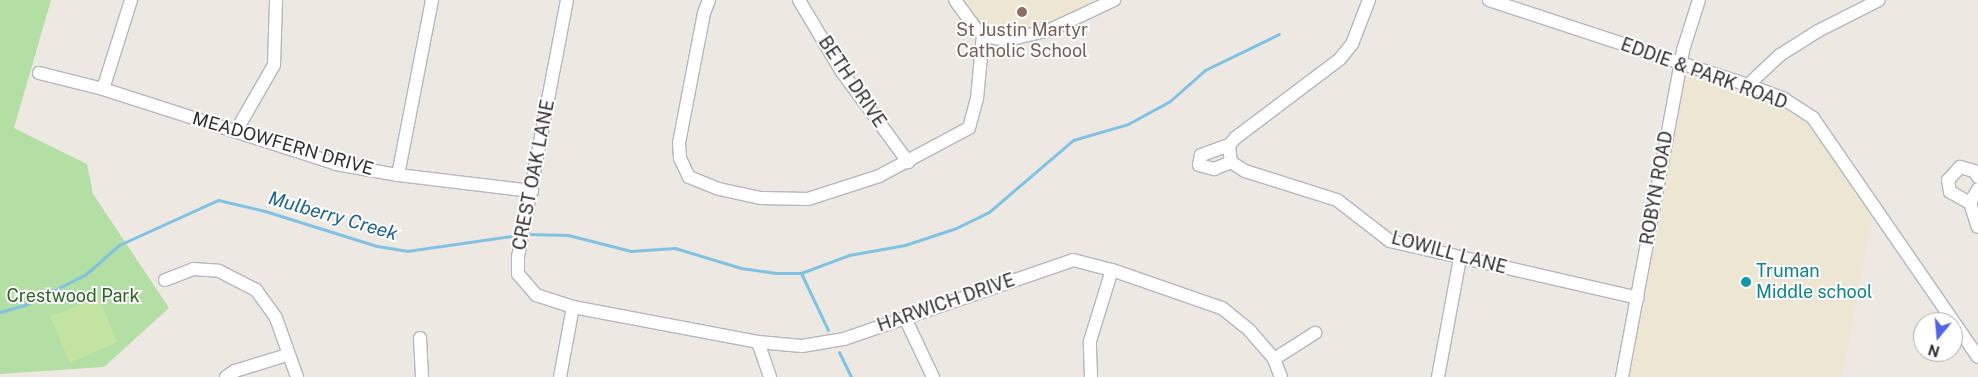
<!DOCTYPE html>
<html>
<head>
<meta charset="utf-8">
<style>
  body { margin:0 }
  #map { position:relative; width:1978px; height:377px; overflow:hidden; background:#ede9e2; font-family:"Public Sans",sans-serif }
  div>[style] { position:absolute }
  .education>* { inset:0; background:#ede6d3 }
  .green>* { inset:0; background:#b3dea4 }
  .pitch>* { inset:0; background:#c3e4a1 }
  .stream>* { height:3px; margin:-1.5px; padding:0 1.5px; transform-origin:1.5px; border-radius:1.5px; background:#80c2e4 }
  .roads { filter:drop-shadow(1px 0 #b5b6bf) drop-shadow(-1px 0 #b5b6bf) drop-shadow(0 1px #b5b6bf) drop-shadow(0 -1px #b5b6bf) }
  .minor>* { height:12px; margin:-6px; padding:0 6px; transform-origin:6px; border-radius:6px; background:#fff }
  .dots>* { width:14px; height:14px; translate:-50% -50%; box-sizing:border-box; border:2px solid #fff; border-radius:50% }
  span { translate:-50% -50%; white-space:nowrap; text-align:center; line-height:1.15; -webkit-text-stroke:4px #fff; paint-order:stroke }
  .education-label { font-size:18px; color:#785e54 }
  .street-label { font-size:18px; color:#2d2d2d }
  .culture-label { font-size:18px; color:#0d838f }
  .left { translate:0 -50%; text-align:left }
  .park-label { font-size:18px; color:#2c6523 }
  .water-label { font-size:19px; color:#1c6193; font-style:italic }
  .north { position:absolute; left:1913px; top:312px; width:50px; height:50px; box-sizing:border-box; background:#fff; border:1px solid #ababab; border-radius:50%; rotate:197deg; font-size:14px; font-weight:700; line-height:20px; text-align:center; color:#2d2d2d }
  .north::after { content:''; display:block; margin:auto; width:18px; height:22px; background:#5364e9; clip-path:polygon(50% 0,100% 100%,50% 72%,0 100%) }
</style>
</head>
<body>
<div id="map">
  <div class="education">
    <i style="clip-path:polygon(963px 0,1095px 0,1040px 28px,995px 34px,975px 21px)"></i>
    <i style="clip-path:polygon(1681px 63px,1781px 101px,1810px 120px,1874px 207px,1842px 377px,1626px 377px)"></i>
  </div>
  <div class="green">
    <i style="clip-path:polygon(0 0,51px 0,14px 128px,87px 164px,93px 194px,169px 308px,104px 367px,0 374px)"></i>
  </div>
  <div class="pitch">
    <i style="clip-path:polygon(99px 298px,117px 342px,70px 363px,50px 316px)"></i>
  </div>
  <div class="stream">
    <i style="left:526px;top:234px;width:42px;rotate:1.4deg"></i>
    <i style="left:568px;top:235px;width:65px;rotate:14.3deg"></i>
    <i style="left:631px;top:251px;width:44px;rotate:-3.9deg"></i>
    <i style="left:675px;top:248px;width:69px;rotate:16.9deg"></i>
    <i style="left:741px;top:268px;width:34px;rotate:8deg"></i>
    <i style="left:775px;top:273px;width:26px"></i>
    <i style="left:801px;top:273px;width:51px;rotate:-20.6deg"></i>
    <i style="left:849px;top:255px;width:57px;rotate:-10.1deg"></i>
    <i style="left:905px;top:245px;width:54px;rotate:-18.4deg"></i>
    <i style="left:956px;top:228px;width:37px;rotate:-26deg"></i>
    <i style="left:989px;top:212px;width:111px;rotate:-40.6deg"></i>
    <i style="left:1073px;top:140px;width:57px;rotate:-16.2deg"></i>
    <i style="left:1128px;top:124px;width:48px;rotate:-28.7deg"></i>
    <i style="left:1170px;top:101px;width:47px;rotate:-41.5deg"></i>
    <i style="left:1205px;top:70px;width:82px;rotate:-25.9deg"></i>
    <i style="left:801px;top:273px;width:63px;rotate:64.7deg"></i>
    <i style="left:0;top:312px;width:26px;rotate:-16deg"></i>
    <i style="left:25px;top:305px;width:68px;rotate:-26.9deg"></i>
    <i style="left:86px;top:274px;width:44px;rotate:-41.3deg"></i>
    <i style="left:119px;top:245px;width:109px;rotate:-24.4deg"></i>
    <i style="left:218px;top:200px;width:48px;rotate:13.2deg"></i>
    <i style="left:265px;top:211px;width:117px;rotate:17.4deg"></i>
    <i style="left:377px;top:246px;width:30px;rotate:9deg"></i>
    <i style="left:407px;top:251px;width:112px;rotate:-8.2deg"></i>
    <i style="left:839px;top:352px;width:28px;rotate:64deg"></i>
  </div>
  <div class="roads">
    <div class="minor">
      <i style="left:567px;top:0;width:261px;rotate:100.8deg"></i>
      <i style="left:518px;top:256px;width:18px;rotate:90deg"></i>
      <i style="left:518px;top:274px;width:28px;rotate:49deg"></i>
      <i style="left:536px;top:295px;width:39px;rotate:18deg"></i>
      <i style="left:573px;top:307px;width:188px;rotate:10.7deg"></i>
      <i style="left:758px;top:342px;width:44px;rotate:5.2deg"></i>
      <i style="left:802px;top:346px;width:43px;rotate:-9.5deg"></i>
      <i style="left:844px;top:339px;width:242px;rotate:-19deg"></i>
      <i style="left:1073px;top:260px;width:40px;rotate:14.4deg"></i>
      <i style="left:1112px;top:270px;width:116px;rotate:19.1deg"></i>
      <i style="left:1222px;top:308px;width:36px;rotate:39deg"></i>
      <i style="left:1250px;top:331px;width:37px;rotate:49deg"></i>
      <i style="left:1274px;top:359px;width:19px;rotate:69deg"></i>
      <i style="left:709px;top:0;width:14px;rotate:111deg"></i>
      <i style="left:704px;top:13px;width:132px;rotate:100.9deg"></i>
      <i style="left:679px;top:143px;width:15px;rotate:86deg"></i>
      <i style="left:680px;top:158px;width:21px;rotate:65deg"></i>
      <i style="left:689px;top:177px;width:32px;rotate:22deg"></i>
      <i style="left:719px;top:189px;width:43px;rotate:12.1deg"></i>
      <i style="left:761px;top:198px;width:47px;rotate:1.2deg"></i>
      <i style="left:808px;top:199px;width:75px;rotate:-17.9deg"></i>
      <i style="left:879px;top:176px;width:102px;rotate:-28.1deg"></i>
      <i style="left:969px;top:128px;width:30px;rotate:-75deg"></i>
      <i style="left:977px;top:99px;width:65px;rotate:-84.7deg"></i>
      <i style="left:799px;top:0;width:84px;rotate:59.2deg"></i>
      <i style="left:842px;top:72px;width:112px;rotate:53.7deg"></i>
      <i style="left:955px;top:0;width:37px;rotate:54deg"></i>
      <i style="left:977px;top:30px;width:15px;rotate:28deg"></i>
      <i style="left:990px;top:37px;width:17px;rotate:10deg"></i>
      <i style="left:1007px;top:40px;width:44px;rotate:-13.1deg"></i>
      <i style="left:1050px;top:30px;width:71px;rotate:-25.1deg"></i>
      <i style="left:1369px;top:0;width:47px;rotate:111.1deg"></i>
      <i style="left:1352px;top:44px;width:19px;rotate:129deg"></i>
      <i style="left:1340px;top:59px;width:131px;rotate:143deg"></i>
      <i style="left:1235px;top:138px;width:10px;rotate:127deg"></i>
      <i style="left:1229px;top:146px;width:16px;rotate:83deg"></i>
      <i style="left:1231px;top:162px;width:17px;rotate:33deg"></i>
      <i style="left:1245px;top:171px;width:96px;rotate:17.5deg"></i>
      <i style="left:1337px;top:200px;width:67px;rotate:37.7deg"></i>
      <i style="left:1390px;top:241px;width:254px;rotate:12.9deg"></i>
      <i style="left:1489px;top:0;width:273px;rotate:18.2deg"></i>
      <i style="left:1748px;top:85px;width:39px;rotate:21deg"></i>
      <i style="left:1784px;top:99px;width:35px;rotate:33deg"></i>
      <i style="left:1813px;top:118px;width:290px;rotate:55.4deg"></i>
      <i style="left:39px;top:73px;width:66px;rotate:14deg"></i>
      <i style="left:103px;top:89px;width:245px;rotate:17.8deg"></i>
      <i style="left:336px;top:164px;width:63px;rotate:10.1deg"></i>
      <i style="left:398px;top:175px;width:135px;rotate:6.8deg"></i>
      <i style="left:1748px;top:85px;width:44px;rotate:-43.2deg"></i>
      <i style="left:1780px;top:55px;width:45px;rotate:-32.3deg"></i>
      <i style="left:1818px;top:31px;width:68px;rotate:-26.9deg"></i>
      <i style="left:103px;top:89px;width:93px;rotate:-72.5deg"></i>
      <i style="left:236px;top:131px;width:76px;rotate:-60.1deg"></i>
      <i style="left:274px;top:65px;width:65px;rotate:-88.2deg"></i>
      <i style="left:1229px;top:145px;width:30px;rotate:160deg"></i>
      <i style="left:1201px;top:155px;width:10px;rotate:101deg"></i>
      <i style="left:1199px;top:165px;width:16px;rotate:15deg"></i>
      <i style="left:1214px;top:169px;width:18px;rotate:-22deg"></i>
      <i style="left:398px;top:175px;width:178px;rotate:-79deg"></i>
      <i style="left:1970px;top:203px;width:23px;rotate:-151deg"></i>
      <i style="left:1950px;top:192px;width:12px;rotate:-99deg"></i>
      <i style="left:1948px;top:180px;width:18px;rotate:-47deg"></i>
      <i style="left:1960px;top:167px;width:15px;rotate:16deg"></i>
      <i style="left:1974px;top:171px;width:7px;rotate:56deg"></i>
      <i style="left:1970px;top:203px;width:25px;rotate:72deg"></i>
      <i style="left:1970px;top:203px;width:16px;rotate:-60deg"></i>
      <i style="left:165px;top:280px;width:30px;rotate:-21deg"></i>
      <i style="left:193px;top:269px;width:26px;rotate:4deg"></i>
      <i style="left:219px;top:271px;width:42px;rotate:27.2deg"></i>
      <i style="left:256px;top:290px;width:34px;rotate:54deg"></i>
      <i style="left:276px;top:318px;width:63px;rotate:70.4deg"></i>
      <i style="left:905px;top:318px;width:65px;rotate:64.6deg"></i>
      <i style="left:420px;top:338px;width:39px;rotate:87deg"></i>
      <i style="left:758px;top:342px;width:37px;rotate:71deg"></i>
      <i style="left:1274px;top:359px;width:49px;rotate:-32.4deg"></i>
      <i style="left:226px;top:377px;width:11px;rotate:-34deg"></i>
      <i style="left:235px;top:371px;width:54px;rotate:-17.1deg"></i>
      <i style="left:560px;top:377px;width:71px;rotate:-79.5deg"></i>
      <i style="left:1091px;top:377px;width:36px;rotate:-92deg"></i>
      <i style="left:1090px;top:341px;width:74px;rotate:-72.8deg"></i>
      <i style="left:1438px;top:377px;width:121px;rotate:-79.5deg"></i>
      <i style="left:1622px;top:377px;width:333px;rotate:-79.4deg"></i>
      <i style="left:1683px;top:50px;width:52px;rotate:-72.3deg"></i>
    </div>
  </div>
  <div class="dots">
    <i style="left:1022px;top:12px;background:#8d6e63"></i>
    <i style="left:1746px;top:282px;background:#0f9aa8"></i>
  </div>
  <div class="education-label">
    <span style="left:1022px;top:41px">St Justin Martyr<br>Catholic School</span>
  </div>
  <div class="street-label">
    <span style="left:1704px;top:74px;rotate:20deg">EDDIE &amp; PARK ROAD</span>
    <span style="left:852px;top:82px;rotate:56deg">BETH DRIVE</span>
    <span style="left:283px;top:144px;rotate:16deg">MEADOWFERN DRIVE</span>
    <span style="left:534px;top:175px;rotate:-79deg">CREST OAK LANE</span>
    <span style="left:1657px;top:188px;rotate:-80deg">ROBYN ROAD</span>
    <span style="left:1449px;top:253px;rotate:15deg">LOWILL LANE</span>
    <span style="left:946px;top:303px;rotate:-19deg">HARWICH DRIVE</span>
  </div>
  <div class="culture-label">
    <span class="left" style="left:1756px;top:282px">Truman<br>Middle school</span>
  </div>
  <div class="park-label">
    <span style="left:73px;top:296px">Crestwood Park</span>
  </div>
  <div class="water-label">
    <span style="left:333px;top:216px;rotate:16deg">Mulberry Creek</span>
  </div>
  <div class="north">N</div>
</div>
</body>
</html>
